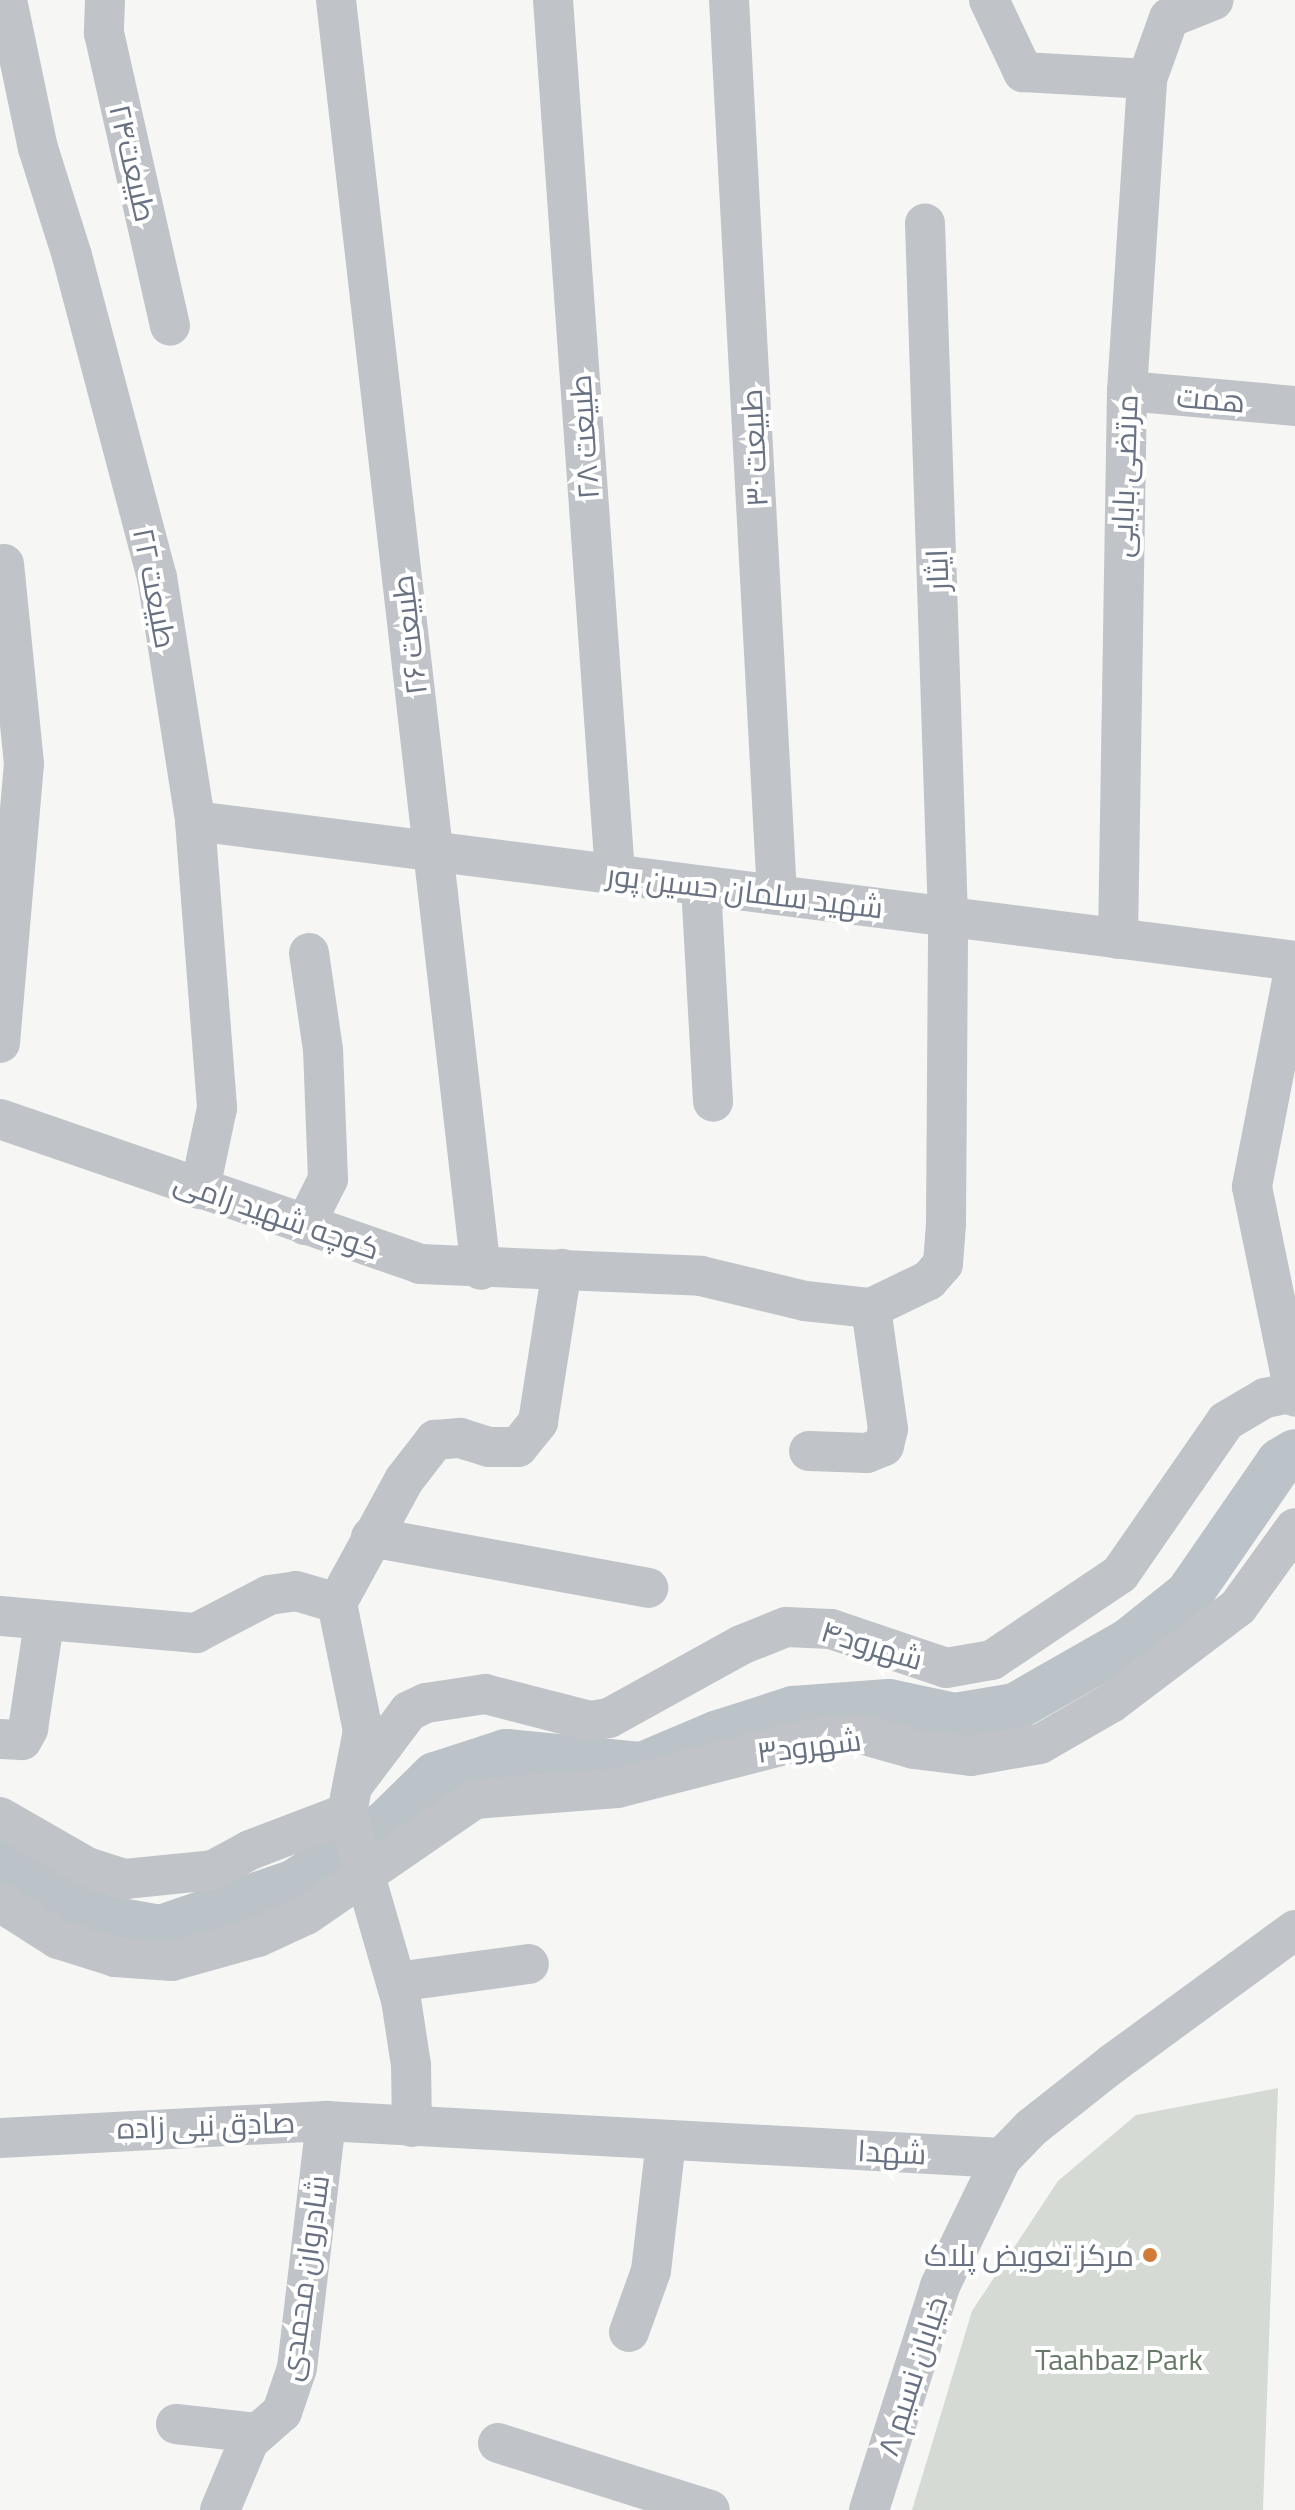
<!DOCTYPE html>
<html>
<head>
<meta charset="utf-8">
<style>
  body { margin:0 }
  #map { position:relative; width:1295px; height:2510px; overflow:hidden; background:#f6f7f4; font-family:"Titillium Web",Cairo,sans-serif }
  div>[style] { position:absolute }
  .green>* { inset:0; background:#d5dbd4 }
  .river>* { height:48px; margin:-24px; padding:0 24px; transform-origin:24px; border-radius:24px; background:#bbc2c8 }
  .minor>* { height:40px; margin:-20px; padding:0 20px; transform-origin:20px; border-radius:20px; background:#c0c3c7 }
  .dots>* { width:22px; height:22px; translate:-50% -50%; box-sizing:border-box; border:4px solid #fff; border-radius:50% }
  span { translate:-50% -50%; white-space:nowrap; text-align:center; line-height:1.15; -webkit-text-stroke:8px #fff; paint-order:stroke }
  .street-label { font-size:30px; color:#697282 }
  .poi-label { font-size:30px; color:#697282 }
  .right { translate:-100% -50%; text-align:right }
  .park-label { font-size:30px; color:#677a67 }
</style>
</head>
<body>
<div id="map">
  <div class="green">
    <i style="clip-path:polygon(1278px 2088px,1263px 2510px,912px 2510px,972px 2311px,1058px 2181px,1136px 2115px)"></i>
  </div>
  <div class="river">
    <i style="left:0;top:1856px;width:121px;rotate:31.5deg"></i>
    <i style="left:103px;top:1919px;width:59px;rotate:9.8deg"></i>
    <i style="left:161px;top:1929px;width:142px;rotate:-18.9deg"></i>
    <i style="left:295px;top:1883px;width:108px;rotate:-33deg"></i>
    <i style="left:386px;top:1824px;width:69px;rotate:-44.4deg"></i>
    <i style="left:435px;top:1776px;width:75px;rotate:-17.9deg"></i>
    <i style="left:506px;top:1753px;width:137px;rotate:5.5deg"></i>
    <i style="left:642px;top:1766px;width:82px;rotate:-22.8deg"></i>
    <i style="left:718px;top:1734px;width:79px;rotate:-17.7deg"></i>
    <i style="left:793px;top:1710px;width:96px;rotate:-4.2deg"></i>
    <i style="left:889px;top:1703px;width:67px;rotate:12deg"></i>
    <i style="left:955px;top:1717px;width:61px;rotate:-9.5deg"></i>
    <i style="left:1015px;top:1707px;width:131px;rotate:-29.7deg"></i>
    <i style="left:1129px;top:1642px;width:77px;rotate:-38.7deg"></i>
    <i style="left:1189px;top:1594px;width:160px;rotate:-55.4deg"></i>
    <i style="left:1280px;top:1462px;width:17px;rotate:-31deg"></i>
  </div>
  <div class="minor">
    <i style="left:7px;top:0;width:151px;rotate:78.2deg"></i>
    <i style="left:38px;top:148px;width:113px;rotate:72.5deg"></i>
    <i style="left:72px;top:256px;width:332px;rotate:75.2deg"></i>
    <i style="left:157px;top:577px;width:247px;rotate:81.1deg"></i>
    <i style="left:195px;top:821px;width:288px;rotate:85.6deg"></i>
    <i style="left:217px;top:1108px;width:83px;rotate:101.9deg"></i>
    <i style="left:105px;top:0;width:33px;rotate:92deg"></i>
    <i style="left:104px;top:33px;width:300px;rotate:77.3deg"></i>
    <i style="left:336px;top:0;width:1278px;rotate:83.49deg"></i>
    <i style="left:553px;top:0;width:876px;rotate:85.94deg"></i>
    <i style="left:729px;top:0;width:896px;rotate:86.93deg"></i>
    <i style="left:989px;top:0;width:80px;rotate:64.7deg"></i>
    <i style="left:1023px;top:72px;width:124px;rotate:3.2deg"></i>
    <i style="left:1169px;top:18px;width:48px;rotate:-21.8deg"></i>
    <i style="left:1127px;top:391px;width:169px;rotate:5.1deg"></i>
    <i style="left:195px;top:821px;width:1109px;rotate:7.25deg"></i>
    <i style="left:701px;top:886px;width:216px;rotate:86.8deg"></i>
    <i style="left:1118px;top:939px;width:548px;rotate:-89.06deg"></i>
    <i style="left:1127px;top:391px;width:313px;rotate:-86.3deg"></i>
    <i style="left:1147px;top:79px;width:65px;rotate:-70.2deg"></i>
    <i style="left:1295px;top:965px;width:226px;rotate:101deg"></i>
    <i style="left:1252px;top:1187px;width:214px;rotate:78.4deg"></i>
    <i style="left:0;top:1043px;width:280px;rotate:-85.1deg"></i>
    <i style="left:24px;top:764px;width:201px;rotate:-95.7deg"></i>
    <i style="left:0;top:1119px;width:444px;rotate:19deg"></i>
    <i style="left:420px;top:1264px;width:281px;rotate:2.4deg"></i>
    <i style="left:701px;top:1276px;width:107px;rotate:13.5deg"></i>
    <i style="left:805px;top:1301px;width:66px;rotate:6.1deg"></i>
    <i style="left:871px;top:1308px;width:64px;rotate:-25.8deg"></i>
    <i style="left:929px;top:1280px;width:21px;rotate:-49deg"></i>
    <i style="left:943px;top:1264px;width:40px;rotate:-85.7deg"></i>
    <i style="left:946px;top:1224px;width:307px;rotate:-89.6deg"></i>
    <i style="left:948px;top:917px;width:694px;rotate:-91.9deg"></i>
    <i style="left:305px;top:1225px;width:51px;rotate:-63.4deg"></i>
    <i style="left:328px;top:1179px;width:129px;rotate:-92.2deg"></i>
    <i style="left:323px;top:1050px;width:98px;rotate:-98.2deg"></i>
    <i style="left:809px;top:1451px;width:58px;rotate:2deg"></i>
    <i style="left:867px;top:1453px;width:18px;rotate:-22deg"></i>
    <i style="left:884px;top:1446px;width:17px;rotate:-77deg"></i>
    <i style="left:888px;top:1429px;width:122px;rotate:-98deg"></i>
    <i style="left:371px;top:1537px;width:282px;rotate:10.4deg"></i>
    <i style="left:0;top:1616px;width:197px;rotate:5deg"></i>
    <i style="left:196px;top:1633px;width:82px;rotate:-27.5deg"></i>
    <i style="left:269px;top:1595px;width:27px;rotate:-8deg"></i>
    <i style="left:296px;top:1591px;width:43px;rotate:16.3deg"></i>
    <i style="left:0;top:1739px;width:22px;rotate:3deg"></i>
    <i style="left:22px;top:1740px;width:13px;rotate:-61deg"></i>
    <i style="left:28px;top:1729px;width:107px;rotate:-81.4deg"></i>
    <i style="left:354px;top:1784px;width:91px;rotate:-53deg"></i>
    <i style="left:409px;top:1711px;width:19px;rotate:-25deg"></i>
    <i style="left:426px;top:1703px;width:60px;rotate:-8.7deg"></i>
    <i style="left:485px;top:1694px;width:108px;rotate:14.4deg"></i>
    <i style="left:590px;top:1721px;width:19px;rotate:-9deg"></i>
    <i style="left:609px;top:1718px;width:151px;rotate:-28.9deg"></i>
    <i style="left:741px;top:1645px;width:48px;rotate:-21.8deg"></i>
    <i style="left:786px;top:1627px;width:45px;rotate:2.5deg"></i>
    <i style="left:831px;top:1629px;width:121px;rotate:18.7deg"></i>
    <i style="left:946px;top:1668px;width:47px;rotate:-9.9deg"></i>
    <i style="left:992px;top:1660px;width:154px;rotate:-33.9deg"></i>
    <i style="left:1120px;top:1574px;width:186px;rotate:-55.3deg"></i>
    <i style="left:1226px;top:1421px;width:45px;rotate:-30.5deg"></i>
    <i style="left:1265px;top:1398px;width:31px;rotate:-11deg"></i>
    <i style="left:0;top:1817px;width:100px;rotate:29.9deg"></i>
    <i style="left:87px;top:1867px;width:40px;rotate:18deg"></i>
    <i style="left:125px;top:1879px;width:88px;rotate:-5.8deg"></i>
    <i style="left:213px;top:1870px;width:42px;rotate:-28.4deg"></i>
    <i style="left:250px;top:1850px;width:104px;rotate:-20.9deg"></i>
    <i style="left:0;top:1902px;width:69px;rotate:32.5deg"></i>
    <i style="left:58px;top:1939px;width:60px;rotate:17.5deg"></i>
    <i style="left:115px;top:1957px;width:57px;rotate:4deg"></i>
    <i style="left:172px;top:1961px;width:89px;rotate:-15.6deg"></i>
    <i style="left:258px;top:1937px;width:53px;rotate:-24.6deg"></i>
    <i style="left:306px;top:1915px;width:205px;rotate:-34.5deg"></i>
    <i style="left:475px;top:1799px;width:143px;rotate:-4.4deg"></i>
    <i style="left:618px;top:1788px;width:192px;rotate:-14.5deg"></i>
    <i style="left:804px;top:1740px;width:57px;rotate:-6deg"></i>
    <i style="left:861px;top:1734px;width:55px;rotate:15.8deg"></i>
    <i style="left:914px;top:1749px;width:57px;rotate:7deg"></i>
    <i style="left:971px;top:1756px;width:70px;rotate:-9.9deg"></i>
    <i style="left:1040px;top:1744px;width:82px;rotate:-30deg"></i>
    <i style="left:1111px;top:1703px;width:159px;rotate:-37.1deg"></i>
    <i style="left:1238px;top:1607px;width:97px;rotate:-54.2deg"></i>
    <i style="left:396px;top:1982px;width:134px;rotate:-7.7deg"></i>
    <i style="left:412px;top:2127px;width:62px;rotate:-90.9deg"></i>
    <i style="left:411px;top:2065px;width:66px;rotate:-98.7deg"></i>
    <i style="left:401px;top:2000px;width:195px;rotate:-106.1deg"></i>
    <i style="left:347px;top:1813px;width:84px;rotate:-79deg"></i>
    <i style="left:363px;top:1731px;width:131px;rotate:-101.5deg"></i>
    <i style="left:337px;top:1603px;width:140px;rotate:-61.4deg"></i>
    <i style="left:404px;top:1480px;width:51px;rotate:-52.2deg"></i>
    <i style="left:435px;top:1440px;width:25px;rotate:-5deg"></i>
    <i style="left:460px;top:1438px;width:30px;rotate:17deg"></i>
    <i style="left:489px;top:1447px;width:29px"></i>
    <i style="left:518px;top:1447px;width:32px;rotate:-51deg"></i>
    <i style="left:538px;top:1422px;width:155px;rotate:-81.1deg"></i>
    <i style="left:0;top:2138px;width:326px;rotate:-3deg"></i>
    <i style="left:326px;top:2121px;width:677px;rotate:3.13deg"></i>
    <i style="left:629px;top:2332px;width:65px;rotate:-70.2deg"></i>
    <i style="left:651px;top:2271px;width:131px;rotate:-83.4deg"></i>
    <i style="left:176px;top:2424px;width:81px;rotate:6.4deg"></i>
    <i style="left:498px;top:2443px;width:222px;rotate:17.5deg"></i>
    <i style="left:220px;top:2510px;width:75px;rotate:-67.2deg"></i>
    <i style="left:249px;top:2441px;width:44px;rotate:-41.3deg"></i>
    <i style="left:282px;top:2412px;width:46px;rotate:-71.2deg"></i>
    <i style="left:297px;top:2368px;width:249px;rotate:-83.3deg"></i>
    <i style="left:869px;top:2510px;width:235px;rotate:-72.4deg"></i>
    <i style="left:940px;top:2286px;width:142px;rotate:-64.2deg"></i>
    <i style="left:1002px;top:2158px;width:42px;rotate:-46deg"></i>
    <i style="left:1031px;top:2128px;width:103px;rotate:-38.3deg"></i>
    <i style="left:1112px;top:2064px;width:227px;rotate:-36.2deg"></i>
  </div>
  <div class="dots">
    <i style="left:1150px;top:2255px;background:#d27b39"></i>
  </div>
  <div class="street-label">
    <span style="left:133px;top:163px;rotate:77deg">طبیعت۲۴</span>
    <span style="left:1211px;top:399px;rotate:5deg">همت</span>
    <span style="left:584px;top:437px;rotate:-94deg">طبیعت ۲۸</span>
    <span style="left:754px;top:448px;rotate:-93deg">طبیعت ۳۰</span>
    <span style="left:1124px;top:476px;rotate:-88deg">مرتضی بابایی</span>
    <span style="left:937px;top:570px;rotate:-92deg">ایثار</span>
    <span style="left:155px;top:588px;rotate:79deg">طبیعت ۲۲</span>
    <span style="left:409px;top:635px;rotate:-97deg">طبیعت ۲۶</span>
    <span style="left:745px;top:891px;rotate:7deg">شهید سلمان حسین پور</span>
    <span style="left:277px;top:1215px;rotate:19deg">کوچه شهید رامی</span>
    <span style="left:872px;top:1645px;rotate:17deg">شهرود۴</span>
    <span style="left:809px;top:1746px;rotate:-7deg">شهرود۳</span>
    <span style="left:206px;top:2125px;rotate:-2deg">صادق نبی زاده</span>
    <span style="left:892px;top:2152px;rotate:3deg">شهدا</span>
    <span style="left:304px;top:2278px;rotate:-82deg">شادروان محمدی</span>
    <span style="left:912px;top:2376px;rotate:-72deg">خیابان نسیم ۸</span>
  </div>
  <div class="poi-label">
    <span class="right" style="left:1134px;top:2255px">مرکز تعویض پلاک</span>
  </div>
  <div class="park-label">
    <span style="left:1119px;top:2359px">Taahbaz Park</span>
  </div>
</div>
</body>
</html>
